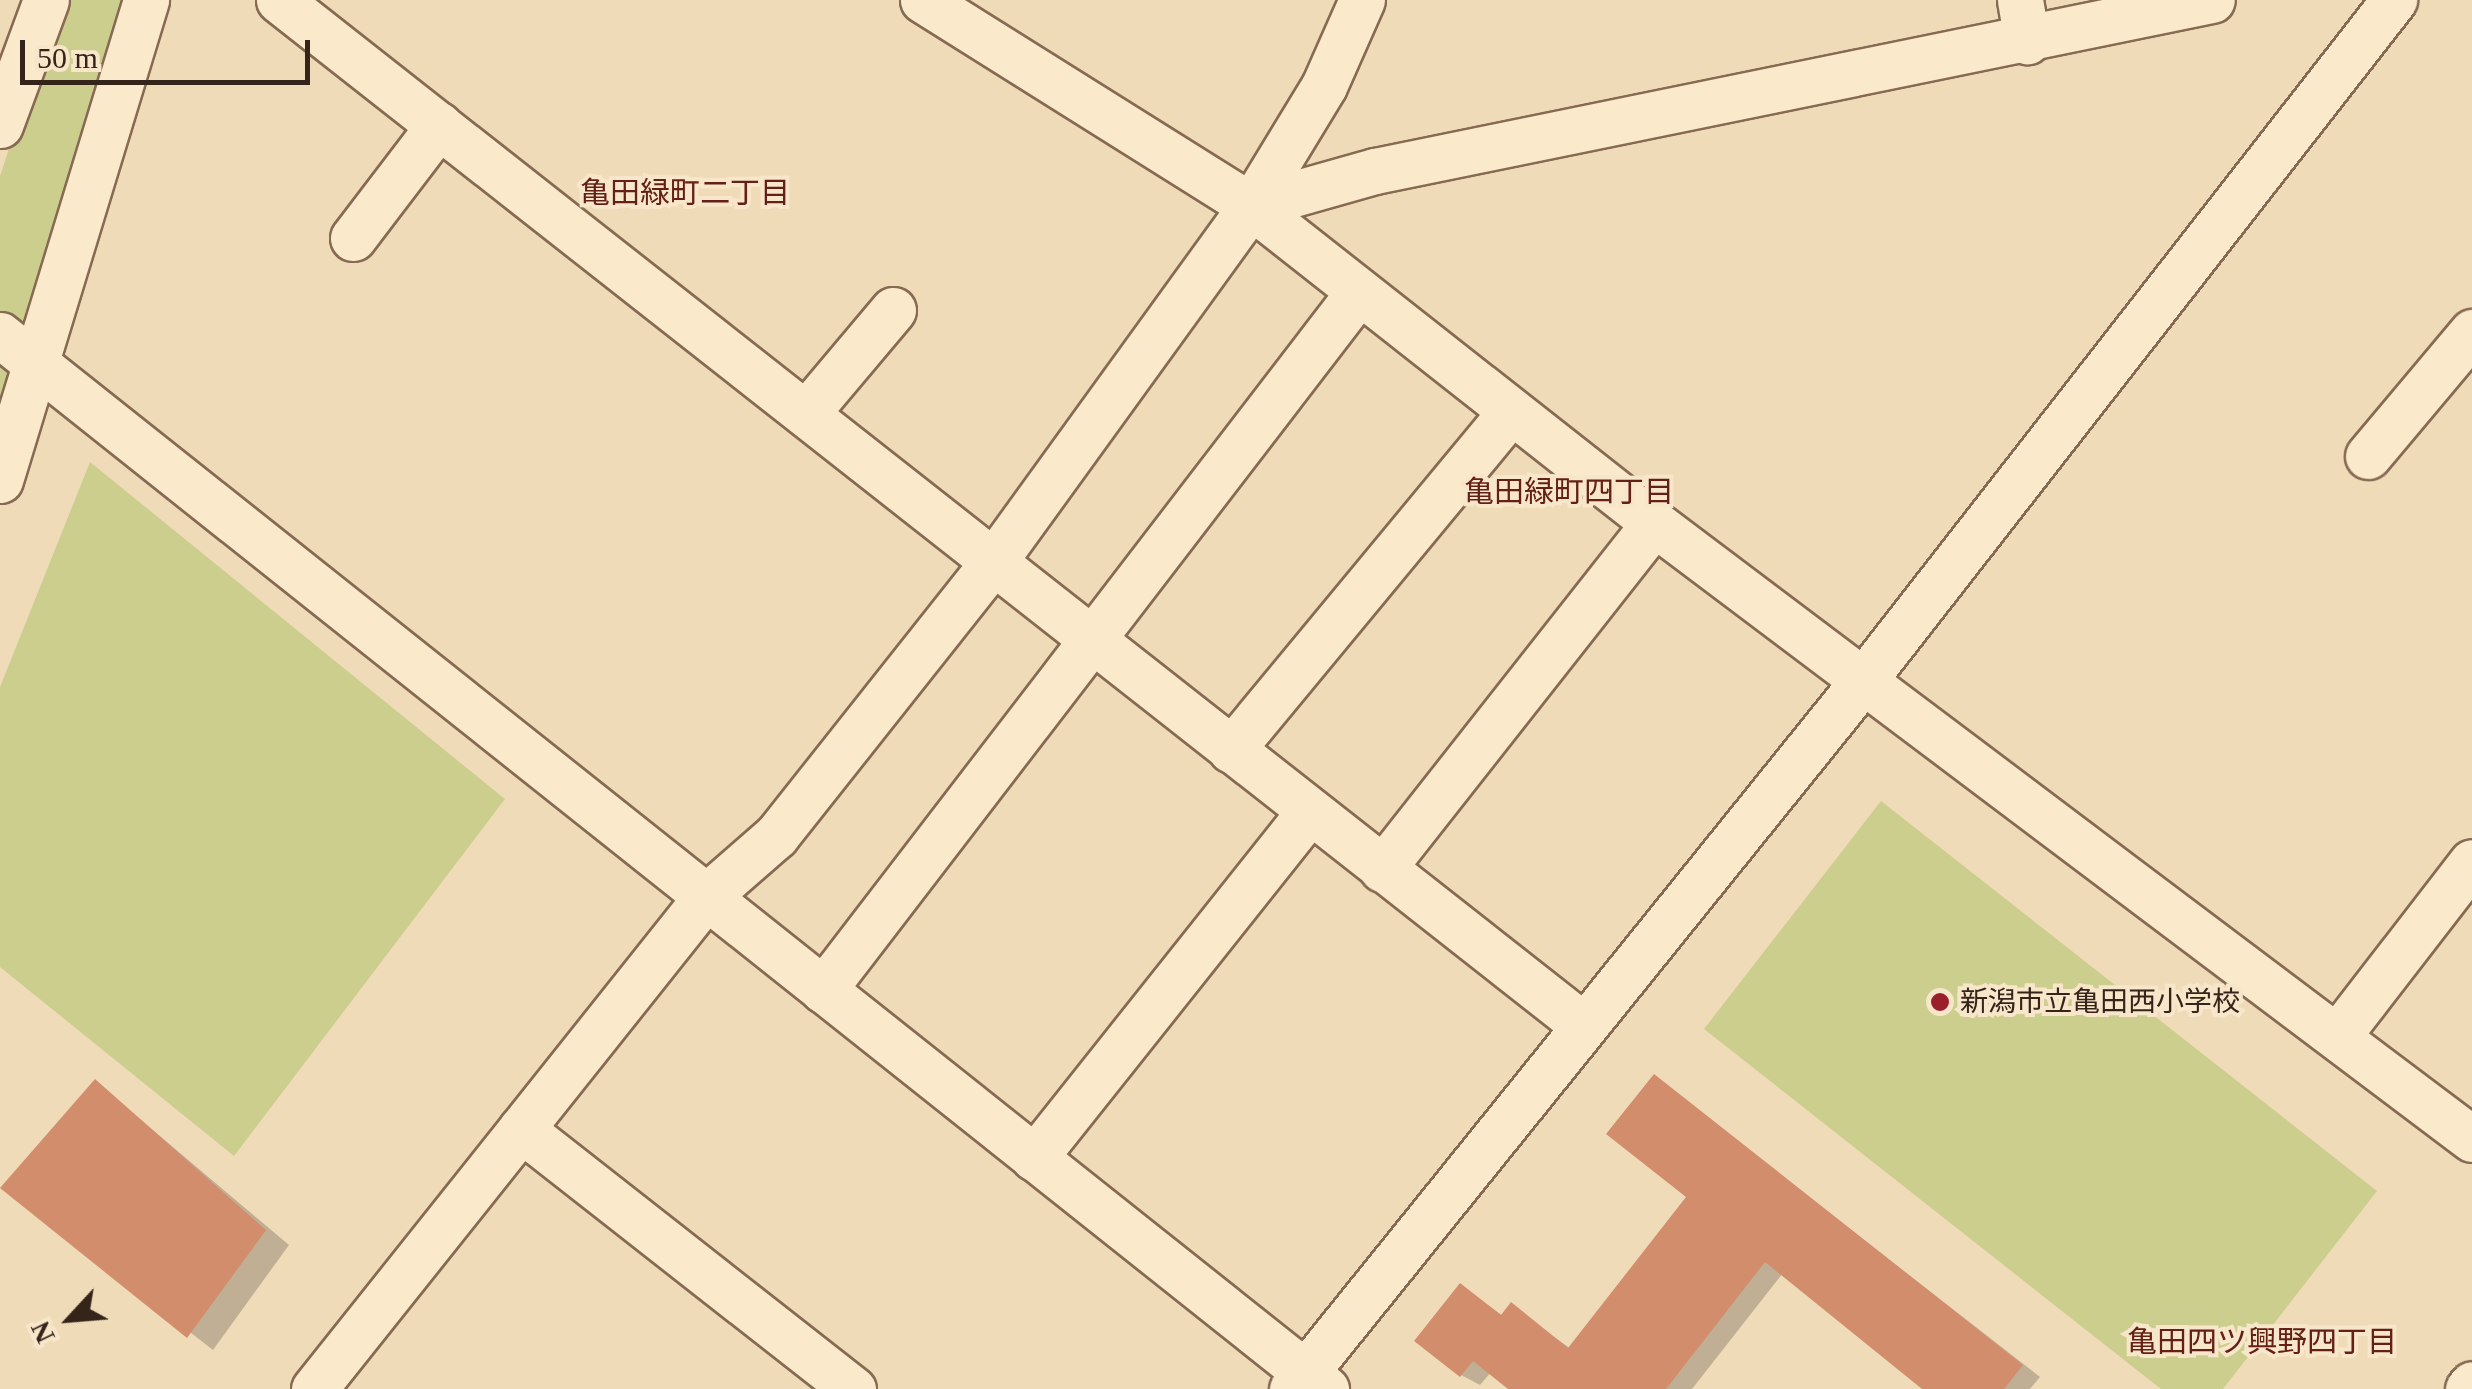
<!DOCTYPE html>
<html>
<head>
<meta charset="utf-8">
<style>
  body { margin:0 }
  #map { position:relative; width:2472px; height:1389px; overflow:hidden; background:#f0dbb9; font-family:"Times New Roman","Noto Sans JP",serif }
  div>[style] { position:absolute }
  .green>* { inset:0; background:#ccce8d }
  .shadow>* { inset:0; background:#0003 }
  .building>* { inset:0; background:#d18d6c }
  .roads { filter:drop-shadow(2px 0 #876a53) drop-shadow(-2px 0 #876a53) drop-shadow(0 2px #876a53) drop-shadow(0 -2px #876a53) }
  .minor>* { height:45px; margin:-22.5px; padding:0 22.5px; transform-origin:22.5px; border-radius:22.5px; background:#fbe9cc }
  .dots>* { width:28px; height:28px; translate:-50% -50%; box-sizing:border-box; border:5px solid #f7e6c9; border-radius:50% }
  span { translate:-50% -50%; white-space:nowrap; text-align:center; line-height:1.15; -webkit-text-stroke:8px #f7e6c9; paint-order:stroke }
  .poi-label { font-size:28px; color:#352419 }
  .left { translate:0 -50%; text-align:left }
  .neighbourhood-label { font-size:30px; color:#642016 }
  .north { position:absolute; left:20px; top:1269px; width:100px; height:100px; -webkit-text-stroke:8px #f7e6c9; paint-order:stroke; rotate:244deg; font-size:28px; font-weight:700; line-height:40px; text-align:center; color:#352419 }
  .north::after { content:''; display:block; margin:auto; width:35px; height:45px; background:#352419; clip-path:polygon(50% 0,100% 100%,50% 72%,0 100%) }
  .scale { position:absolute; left:20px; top:40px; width:290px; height:45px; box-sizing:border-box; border:5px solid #352419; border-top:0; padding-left:12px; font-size:30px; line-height:35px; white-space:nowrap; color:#352419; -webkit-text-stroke:8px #f7e6c9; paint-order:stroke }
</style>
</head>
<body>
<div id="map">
  <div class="green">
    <i style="clip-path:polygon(58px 0,138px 0,0 466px,0 176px)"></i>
    <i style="clip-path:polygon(90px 462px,505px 799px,234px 1156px,0 967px,0 687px)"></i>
    <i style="clip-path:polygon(1881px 801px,2377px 1191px,2223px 1389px,2161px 1389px,1704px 1029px)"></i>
  </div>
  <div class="shadow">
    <i style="clip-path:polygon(1655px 1077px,2040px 1377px,2030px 1389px,1926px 1389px,1783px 1273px,1692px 1389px,1512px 1389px,1491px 1372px,1480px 1385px,1461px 1375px,1461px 1286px,1503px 1316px,1511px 1306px,1571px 1349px,1690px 1197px)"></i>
    <i style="clip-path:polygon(96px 1082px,289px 1245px,213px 1350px,2px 1186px)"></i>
  </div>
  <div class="building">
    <i style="clip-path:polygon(1654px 1074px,2023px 1365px,2004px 1389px,1922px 1389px,1765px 1262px,1666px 1389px,1508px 1389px,1473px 1361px,1460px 1377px,1414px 1341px,1460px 1283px,1501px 1315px,1511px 1302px,1568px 1348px,1686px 1197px,1606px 1134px)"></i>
    <i style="clip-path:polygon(95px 1079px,266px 1230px,187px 1338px,0 1188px)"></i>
  </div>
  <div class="roads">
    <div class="minor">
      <i style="left:279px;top:0;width:1660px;rotate:38.17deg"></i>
      <i style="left:923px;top:0;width:387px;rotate:32.1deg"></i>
      <i style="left:1251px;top:206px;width:513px;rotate:38.19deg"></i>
      <i style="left:1654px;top:523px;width:1024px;rotate:36.98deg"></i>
      <i style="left:2020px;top:0;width:42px;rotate:80.3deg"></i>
      <i style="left:0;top:125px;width:133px;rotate:-69.8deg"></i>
      <i style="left:1251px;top:206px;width:129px;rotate:-15.8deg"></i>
      <i style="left:1375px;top:171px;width:854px;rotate:-11.55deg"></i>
      <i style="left:353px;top:238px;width:142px;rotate:-52.7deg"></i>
      <i style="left:0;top:335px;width:1694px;rotate:38.48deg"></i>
      <i style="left:808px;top:411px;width:132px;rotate:-49.9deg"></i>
      <i style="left:2368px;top:456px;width:162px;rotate:-50deg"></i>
      <i style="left:0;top:480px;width:502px;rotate:-73.08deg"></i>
      <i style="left:1231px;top:750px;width:438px;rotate:-50.4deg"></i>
      <i style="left:1382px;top:869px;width:440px;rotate:-51.8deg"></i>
      <i style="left:823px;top:990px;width:879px;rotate:-52.49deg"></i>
      <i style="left:2339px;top:1034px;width:217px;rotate:-52.3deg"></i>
      <i style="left:521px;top:1129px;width:422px;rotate:38.1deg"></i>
      <i style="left:1034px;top:1158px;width:443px;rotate:-51.5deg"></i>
      <i style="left:314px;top:1389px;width:629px;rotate:-51.45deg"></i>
      <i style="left:706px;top:897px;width:93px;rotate:-41.1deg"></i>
      <i style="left:776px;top:836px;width:356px;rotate:-51.6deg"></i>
      <i style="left:997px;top:557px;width:433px;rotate:-54.1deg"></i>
      <i style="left:1251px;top:206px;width:140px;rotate:-58.7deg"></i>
      <i style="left:1324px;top:86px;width:94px;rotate:-66.2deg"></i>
      <i style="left:1292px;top:1389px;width:915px;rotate:-51.12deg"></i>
      <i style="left:1866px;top:677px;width:859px;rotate:-52.05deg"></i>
      <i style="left:2468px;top:1389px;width:6px;rotate:-51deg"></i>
    </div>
  </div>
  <div class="dots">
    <i style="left:1940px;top:1002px;background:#9a1f2b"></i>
  </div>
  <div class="poi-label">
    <span class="left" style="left:1960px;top:1002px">新潟市立亀田西小学校</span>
  </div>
  <div class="neighbourhood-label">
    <span style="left:685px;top:193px">亀田緑町二丁目</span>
    <span style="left:1569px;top:492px">亀田緑町四丁目</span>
    <span style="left:2262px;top:1342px">亀田四ツ興野四丁目</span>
  </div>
  <div class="north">N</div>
  <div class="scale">50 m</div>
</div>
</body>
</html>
